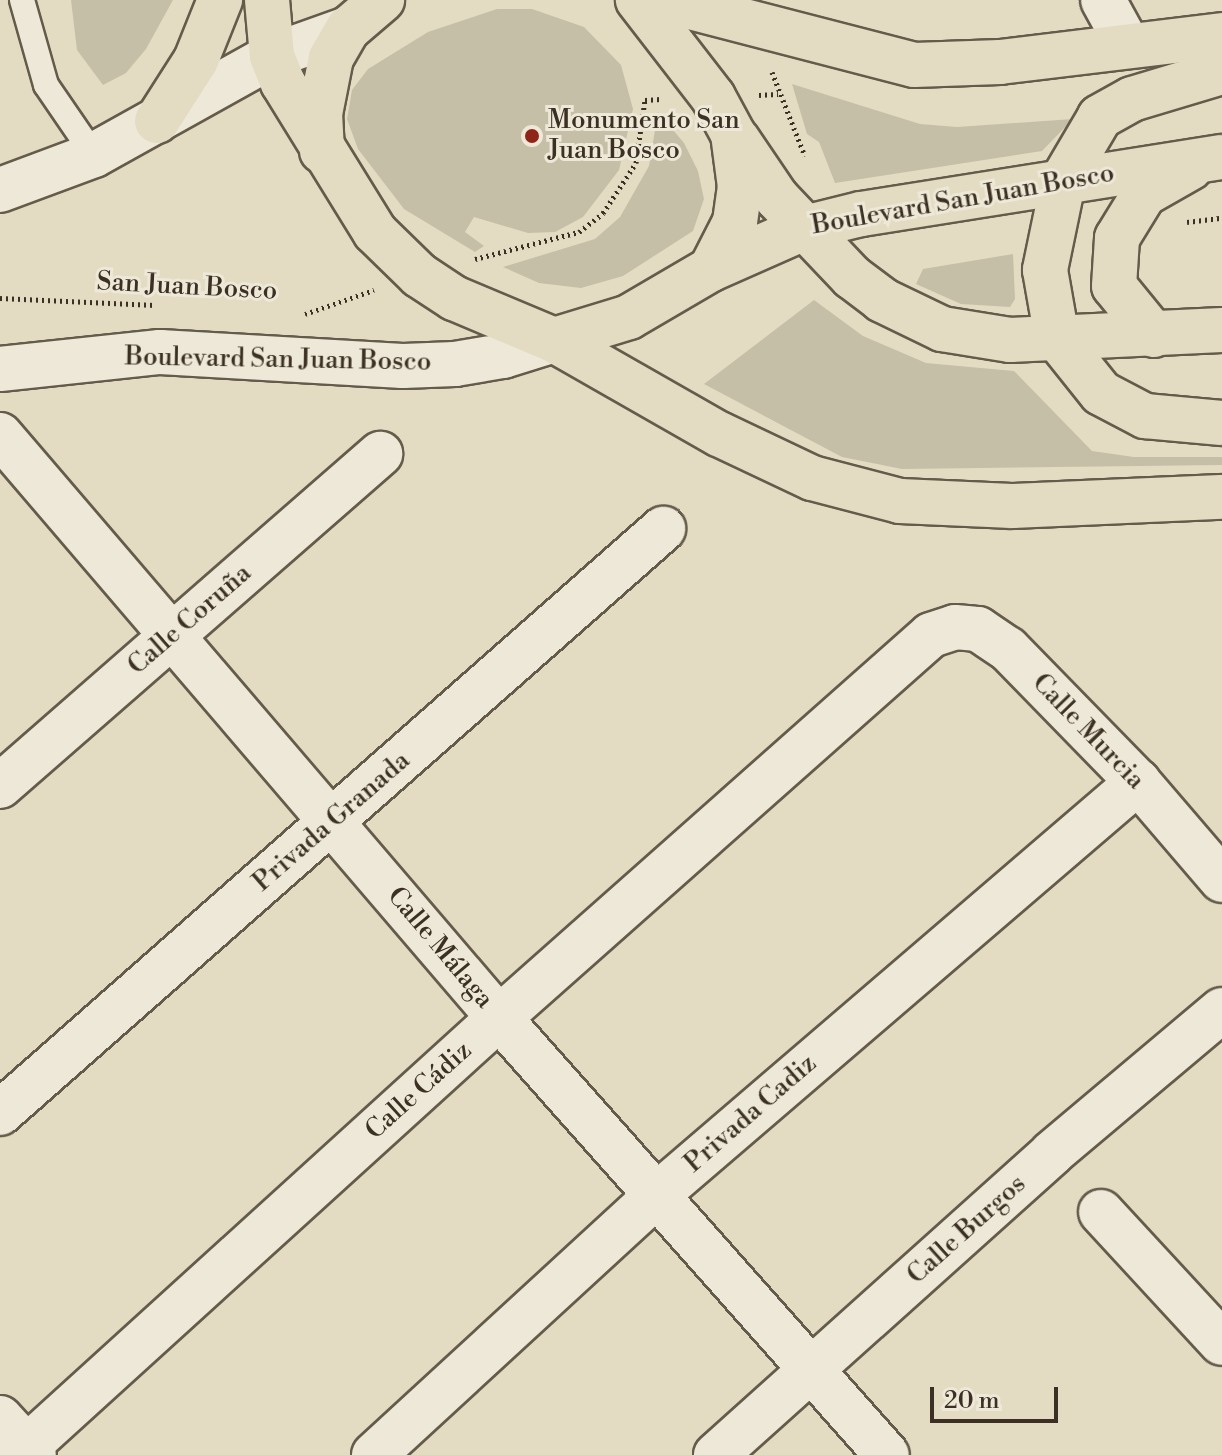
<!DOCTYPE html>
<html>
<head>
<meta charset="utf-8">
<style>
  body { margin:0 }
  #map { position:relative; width:1222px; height:1455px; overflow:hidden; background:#e3dcc2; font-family:"Libre Bodoni",serif }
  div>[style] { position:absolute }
  .green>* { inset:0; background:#c6bfa7 }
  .path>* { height:5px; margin-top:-2.5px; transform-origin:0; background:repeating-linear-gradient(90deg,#3b3023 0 2px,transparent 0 6px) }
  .roads { filter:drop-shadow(2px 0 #655b4b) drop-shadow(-2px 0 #655b4b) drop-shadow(0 2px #655b4b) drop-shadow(0 -2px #655b4b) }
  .service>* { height:24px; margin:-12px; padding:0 12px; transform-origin:12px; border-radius:12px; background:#ede8d7 }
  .minor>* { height:44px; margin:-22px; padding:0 22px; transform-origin:22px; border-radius:22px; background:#ede8d7 }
  .tertiary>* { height:44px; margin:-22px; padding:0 22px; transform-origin:22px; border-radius:22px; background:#ede8d7 }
  .primary>* { height:44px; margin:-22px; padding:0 22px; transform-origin:22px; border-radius:22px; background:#e3dcc2 }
  .dots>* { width:22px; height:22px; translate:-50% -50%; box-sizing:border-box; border:4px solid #ede8d7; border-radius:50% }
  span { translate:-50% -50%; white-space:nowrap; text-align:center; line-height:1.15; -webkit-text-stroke:6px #ede8d7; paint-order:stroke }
  .poi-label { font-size:26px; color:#3b3023 }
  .left { translate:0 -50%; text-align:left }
  .street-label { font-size:26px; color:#3b3023 }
  .scale { position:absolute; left:930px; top:1387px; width:128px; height:36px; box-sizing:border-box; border:4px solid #3b3023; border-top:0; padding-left:10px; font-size:24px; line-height:28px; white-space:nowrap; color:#3b3023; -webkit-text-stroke:6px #ede8d7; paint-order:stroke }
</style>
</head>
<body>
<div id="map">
  <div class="green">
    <i style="clip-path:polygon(71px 0,173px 0,146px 49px,126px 73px,103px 85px,77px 50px)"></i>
    <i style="clip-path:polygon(497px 9px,532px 9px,584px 27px,621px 65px,633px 109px,619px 170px,583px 217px,555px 232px,528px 233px,474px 217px,465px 232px,484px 246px,475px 252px,404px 209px,358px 149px,347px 119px,352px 90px,368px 69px,428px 32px)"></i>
    <i style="clip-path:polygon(792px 84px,920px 124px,957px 127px,1073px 119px,1042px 151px,835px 183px,819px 142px,807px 134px)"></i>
    <i style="clip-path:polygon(658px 112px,684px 143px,698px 171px,704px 199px,693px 231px,623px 276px,581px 288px,539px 283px,503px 267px,595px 239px,620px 217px,649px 166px)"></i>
    <i style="clip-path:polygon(1013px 254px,1015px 299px,1010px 307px,961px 304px,916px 284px,923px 269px)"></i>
    <i style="clip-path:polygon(814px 300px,863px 336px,926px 363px,1014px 371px,1092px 451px,1134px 457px,1222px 457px,1222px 465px,902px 469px,842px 457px,704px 384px)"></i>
  </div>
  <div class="path">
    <i style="left:772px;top:72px;width:90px;rotate:68.6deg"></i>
    <i style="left:759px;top:95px;width:19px;rotate:-3deg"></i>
    <i style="left:1187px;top:222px;width:35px;rotate:-7deg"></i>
    <i style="left:475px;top:259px;width:107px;rotate:-14.6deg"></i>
    <i style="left:579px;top:232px;width:31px;rotate:-38deg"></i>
    <i style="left:603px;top:213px;width:60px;rotate:-56.6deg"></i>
    <i style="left:636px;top:163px;width:64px;rotate:-81.9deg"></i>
    <i style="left:645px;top:100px;width:16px;rotate:-4deg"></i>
    <i style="left:0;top:298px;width:155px;rotate:2.6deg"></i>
    <i style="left:305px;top:314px;width:73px;rotate:-19.2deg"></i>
  </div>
  <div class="roads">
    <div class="service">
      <i style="left:22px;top:0;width:88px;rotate:74.2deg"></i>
      <i style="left:46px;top:85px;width:85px;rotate:55.6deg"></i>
    </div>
    <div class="minor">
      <i style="left:1103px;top:0;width:48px;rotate:61.3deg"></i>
      <i style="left:0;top:435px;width:767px;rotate:49.44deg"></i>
      <i style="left:499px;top:1018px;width:584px;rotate:48.4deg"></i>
      <i style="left:0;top:786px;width:505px;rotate:-41.14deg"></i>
      <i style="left:0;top:1113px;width:884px;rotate:-41.38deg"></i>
      <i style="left:1101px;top:1212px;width:178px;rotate:47.3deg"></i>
      <i style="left:0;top:1418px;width:50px;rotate:47.4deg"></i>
      <i style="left:18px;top:1455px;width:650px;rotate:-42.26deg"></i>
      <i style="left:499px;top:1018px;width:577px;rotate:-41.56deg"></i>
      <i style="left:931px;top:635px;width:25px;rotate:-18deg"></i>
      <i style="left:955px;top:627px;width:23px;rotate:5deg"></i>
      <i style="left:978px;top:629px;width:36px;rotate:34deg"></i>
      <i style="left:1008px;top:649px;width:186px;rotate:45.7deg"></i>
      <i style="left:1138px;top:782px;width:129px;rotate:49.4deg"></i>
      <i style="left:374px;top:1455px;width:386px;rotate:-42.6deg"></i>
      <i style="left:658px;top:1194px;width:633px;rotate:-40.64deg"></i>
      <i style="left:716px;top:1455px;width:452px;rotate:-41.9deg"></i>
      <i style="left:1052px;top:1153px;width:222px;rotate:-40.1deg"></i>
    </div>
    <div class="tertiary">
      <i style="left:0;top:190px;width:100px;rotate:-20.4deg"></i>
      <i style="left:94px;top:155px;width:204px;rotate:-29.1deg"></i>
      <i style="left:272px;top:56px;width:81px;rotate:-19.6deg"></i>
      <i style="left:0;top:369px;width:161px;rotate:-6.1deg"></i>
      <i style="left:160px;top:352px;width:243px;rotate:3.3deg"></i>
      <i style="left:403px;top:366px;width:52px;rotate:-2.2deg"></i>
      <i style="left:455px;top:364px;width:49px;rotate:-9.5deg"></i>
      <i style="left:503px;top:356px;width:53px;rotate:-17.4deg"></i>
    </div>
    <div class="primary">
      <i style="left:267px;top:0;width:56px;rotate:84.9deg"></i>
      <i style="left:272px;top:56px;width:29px;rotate:68deg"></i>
      <i style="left:283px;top:83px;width:175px;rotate:58.3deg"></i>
      <i style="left:375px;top:232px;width:62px;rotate:44.3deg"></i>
      <i style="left:419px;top:275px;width:42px;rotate:33.3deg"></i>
      <i style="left:454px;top:298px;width:108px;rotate:22.8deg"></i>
      <i style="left:554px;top:340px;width:78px;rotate:-17deg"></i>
      <i style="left:629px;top:317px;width:95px;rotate:-30.3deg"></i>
      <i style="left:711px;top:269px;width:53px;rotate:-62.9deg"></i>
      <i style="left:735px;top:222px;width:35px;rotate:-82deg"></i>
      <i style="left:740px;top:187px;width:53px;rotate:-97.5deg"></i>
      <i style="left:733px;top:134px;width:42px;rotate:-118.4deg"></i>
      <i style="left:713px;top:97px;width:123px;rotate:-127.7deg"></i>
      <i style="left:663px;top:0;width:259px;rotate:14.5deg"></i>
      <i style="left:914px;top:65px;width:86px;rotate:-2deg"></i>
      <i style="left:1000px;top:62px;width:224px;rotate:-6.9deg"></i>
      <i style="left:1222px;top:72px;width:94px;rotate:163.3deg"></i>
      <i style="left:1132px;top:99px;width:37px;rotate:151deg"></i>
      <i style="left:1100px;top:117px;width:71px;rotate:120.5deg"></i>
      <i style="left:1064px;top:178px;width:94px;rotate:101.7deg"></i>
      <i style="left:1045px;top:270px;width:69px;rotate:80deg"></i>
      <i style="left:1057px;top:338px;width:70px;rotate:51.3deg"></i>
      <i style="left:1101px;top:393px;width:50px;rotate:27.6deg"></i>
      <i style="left:1145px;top:416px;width:77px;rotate:5.2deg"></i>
      <i style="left:157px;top:121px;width:72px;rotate:-57.4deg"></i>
      <i style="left:196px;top:60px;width:65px;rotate:-68.2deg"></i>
      <i style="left:737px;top:139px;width:71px;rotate:55.9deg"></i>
      <i style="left:777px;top:198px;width:109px;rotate:46.5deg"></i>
      <i style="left:852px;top:277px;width:38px;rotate:37deg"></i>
      <i style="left:882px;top:300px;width:67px;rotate:25.8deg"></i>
      <i style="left:942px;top:329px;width:69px;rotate:9.2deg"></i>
      <i style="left:1010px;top:340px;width:212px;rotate:-2.7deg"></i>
      <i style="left:322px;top:151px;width:37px;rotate:-93deg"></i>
      <i style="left:320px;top:114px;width:57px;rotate:-78.9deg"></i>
      <i style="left:331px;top:58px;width:34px;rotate:-60deg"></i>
      <i style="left:348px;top:29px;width:45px;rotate:-40.5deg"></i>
      <i style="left:711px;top:269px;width:102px;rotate:-23.8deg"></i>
      <i style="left:804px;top:228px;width:59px;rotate:-13.8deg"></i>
      <i style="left:861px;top:214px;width:365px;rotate:-9deg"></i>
      <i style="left:1154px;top:335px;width:63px;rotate:-129.2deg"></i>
      <i style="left:1114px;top:286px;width:48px;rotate:-86.4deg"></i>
      <i style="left:1117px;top:238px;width:52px;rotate:-58.5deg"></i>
      <i style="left:1144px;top:194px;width:53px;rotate:-29.5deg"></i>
      <i style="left:554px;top:340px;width:190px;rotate:29.7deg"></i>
      <i style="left:719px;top:434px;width:103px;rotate:25.3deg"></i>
      <i style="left:812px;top:478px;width:91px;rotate:14.6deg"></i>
      <i style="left:900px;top:501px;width:112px;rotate:2.6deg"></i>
      <i style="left:1012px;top:506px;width:210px;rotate:-2.5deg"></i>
    </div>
  </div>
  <div class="dots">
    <i style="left:532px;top:136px;background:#8f2418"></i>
  </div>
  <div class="poi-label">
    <span class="left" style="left:548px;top:136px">Monumento San<br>Juan Bosco</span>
  </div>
  <div class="street-label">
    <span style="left:963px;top:200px;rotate:-10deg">Boulevard San Juan Bosco</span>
    <span style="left:187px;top:287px;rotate:3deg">San Juan Bosco</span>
    <span style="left:278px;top:360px;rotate:1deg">Boulevard San Juan Bosco</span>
    <span style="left:190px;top:620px;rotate:-41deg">Calle Coruña</span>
    <span style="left:1088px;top:732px;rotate:46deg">Calle Murcia</span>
    <span style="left:332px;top:822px;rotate:-41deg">Privada Granada</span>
    <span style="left:440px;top:948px;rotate:50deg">Calle Málaga</span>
    <span style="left:419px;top:1091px;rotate:-42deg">Calle Cádiz</span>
    <span style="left:751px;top:1114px;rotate:-41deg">Privada Cadiz</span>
    <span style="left:967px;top:1230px;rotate:-42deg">Calle Burgos</span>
  </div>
  <div class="scale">20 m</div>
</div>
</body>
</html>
